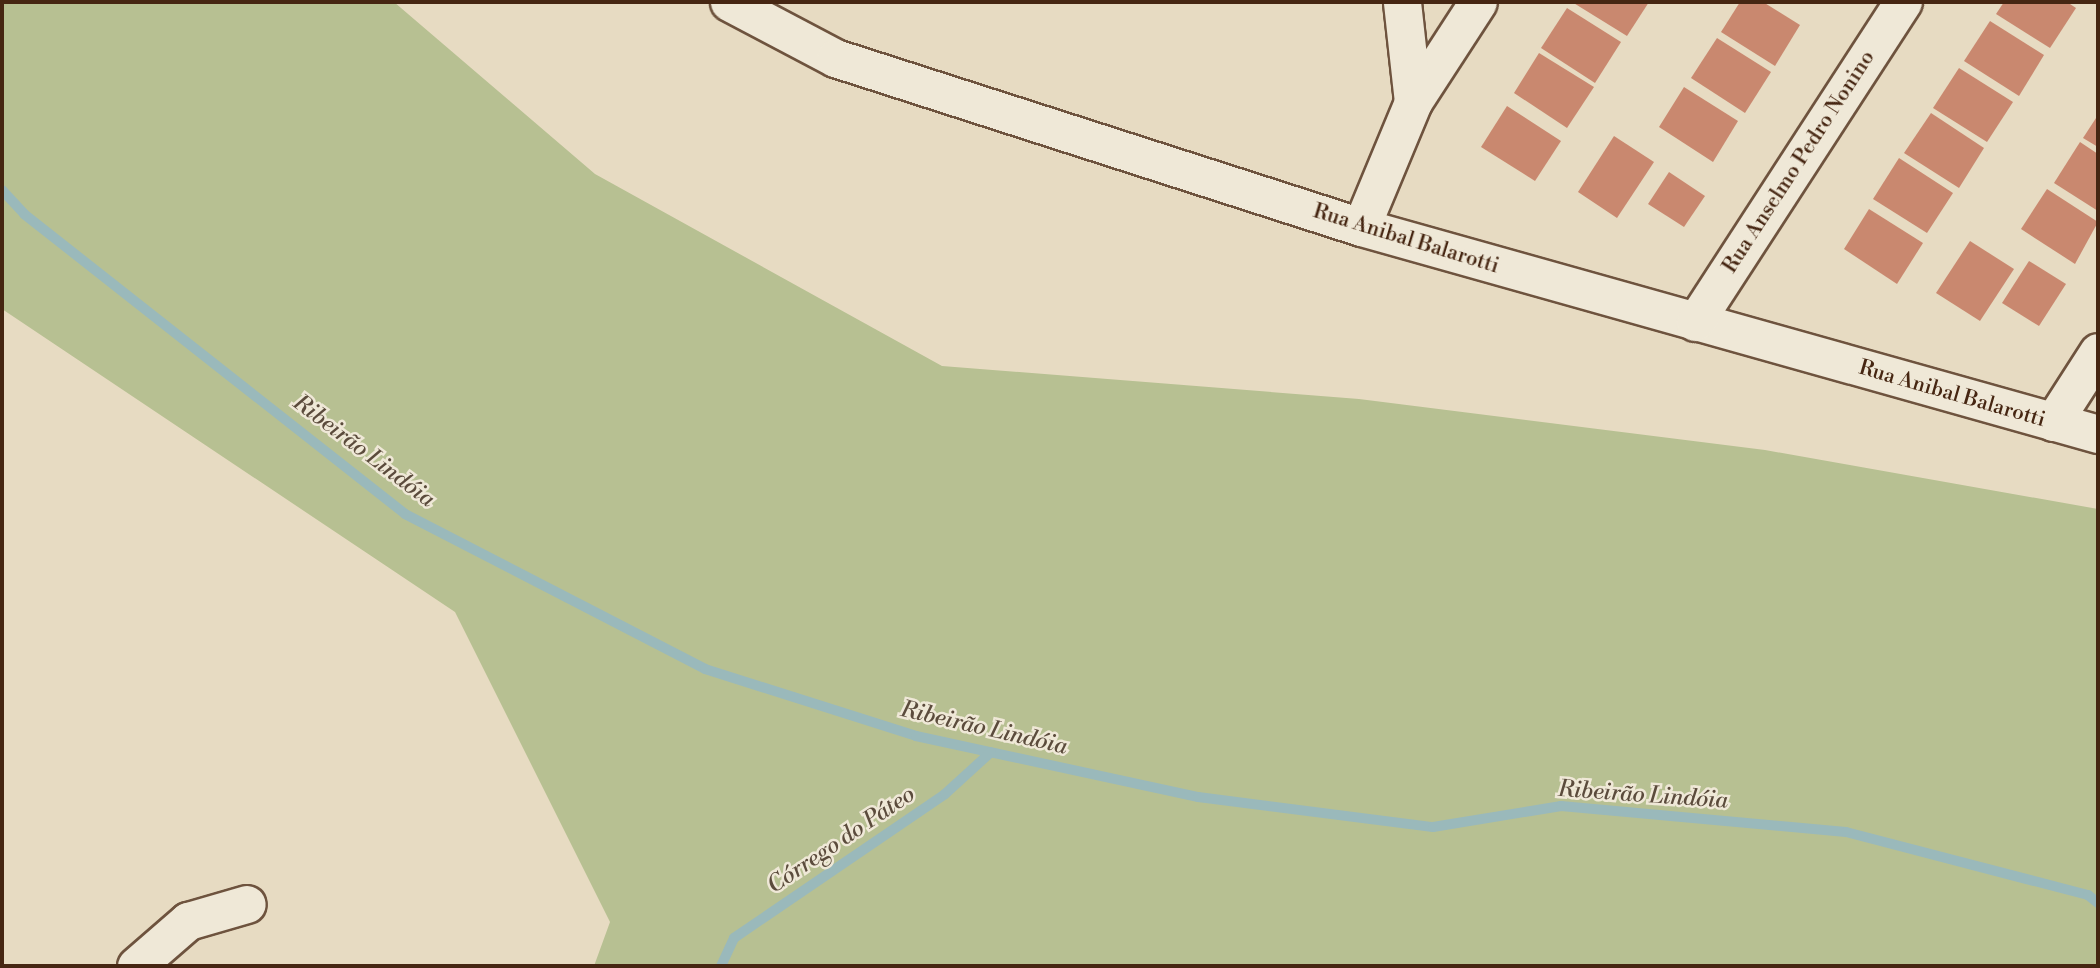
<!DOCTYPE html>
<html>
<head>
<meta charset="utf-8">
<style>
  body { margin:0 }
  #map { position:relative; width:2100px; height:968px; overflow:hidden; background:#e7dbc2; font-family:"Libre Bodoni",serif }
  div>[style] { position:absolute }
  .green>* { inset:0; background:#b7c092 }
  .stream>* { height:10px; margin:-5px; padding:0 5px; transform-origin:5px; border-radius:5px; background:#9ab9bb }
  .building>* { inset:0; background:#c9886f }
  .roads { filter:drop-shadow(2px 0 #6e533e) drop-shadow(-2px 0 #6e533e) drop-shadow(0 2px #6e533e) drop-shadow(0 -2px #6e533e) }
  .minor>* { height:37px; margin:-18.5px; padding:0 18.5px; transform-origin:18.5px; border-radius:18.5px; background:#efe8d7 }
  span { translate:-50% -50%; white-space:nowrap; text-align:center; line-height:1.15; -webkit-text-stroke:5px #efe8d7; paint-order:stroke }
  .street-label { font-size:21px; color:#462612 }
  .water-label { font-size:23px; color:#5b4b3c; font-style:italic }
  .frame { position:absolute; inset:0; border:4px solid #462612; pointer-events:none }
</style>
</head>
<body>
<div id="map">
  <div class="green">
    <i style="clip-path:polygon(2px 2px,394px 2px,595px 174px,942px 366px,1359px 399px,1765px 450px,2098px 509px,2098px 966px,594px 966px,610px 922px,455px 612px,2px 309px)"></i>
  </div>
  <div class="stream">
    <i style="left:2px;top:190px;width:33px;rotate:47deg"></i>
    <i style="left:24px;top:214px;width:485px;rotate:38.2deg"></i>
    <i style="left:405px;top:514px;width:338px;rotate:27.3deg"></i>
    <i style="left:705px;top:669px;width:221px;rotate:17.6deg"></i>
    <i style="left:916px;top:736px;width:289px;rotate:12.2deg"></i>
    <i style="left:1198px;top:797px;width:237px;rotate:7.3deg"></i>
    <i style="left:1433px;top:827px;width:130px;rotate:-9.3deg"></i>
    <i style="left:1561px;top:806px;width:286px;rotate:5.2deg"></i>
    <i style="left:1846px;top:832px;width:250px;rotate:14.6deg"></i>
    <i style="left:2088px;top:895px;width:13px;rotate:39deg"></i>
    <i style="left:721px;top:966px;width:31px;rotate:-65deg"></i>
    <i style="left:734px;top:938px;width:255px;rotate:-34.3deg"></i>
    <i style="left:945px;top:794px;width:62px;rotate:-42.4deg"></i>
  </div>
  <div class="building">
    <i style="clip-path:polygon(1572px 2px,1649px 2px,1627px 36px)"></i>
    <i style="clip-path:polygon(1740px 2px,1763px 2px,1800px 25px,1775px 66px,1721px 32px)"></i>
    <i style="clip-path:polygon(2004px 2px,2067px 2px,2076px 8px,2050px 48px,1996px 14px)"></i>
    <i style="clip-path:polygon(1567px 8px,1621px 42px,1595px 83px,1541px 48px)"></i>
    <i style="clip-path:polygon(1990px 21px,2044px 55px,2019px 96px,1964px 61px)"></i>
    <i style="clip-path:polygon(1717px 38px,1771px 72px,1745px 113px,1691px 78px)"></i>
    <i style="clip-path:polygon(1539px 53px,1594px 87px,1567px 128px,1514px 93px)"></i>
    <i style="clip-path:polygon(1959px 68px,2013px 102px,1987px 142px,1933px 108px)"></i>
    <i style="clip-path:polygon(1684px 87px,1738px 121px,1713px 162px,1659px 127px)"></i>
    <i style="clip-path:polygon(1507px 106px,1561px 141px,1535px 181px,1481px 147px)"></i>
    <i style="clip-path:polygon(1931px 113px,1984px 148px,1959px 188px,1904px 153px)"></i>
    <i style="clip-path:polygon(2098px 115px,2098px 147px,2083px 138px)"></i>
    <i style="clip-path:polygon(1614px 136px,1654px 162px,1617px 218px,1578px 192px)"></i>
    <i style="clip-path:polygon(2080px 142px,2098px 154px,2098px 211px,2054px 183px)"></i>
    <i style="clip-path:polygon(1899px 158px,1953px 193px,1927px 233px,1873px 199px)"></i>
    <i style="clip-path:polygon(1669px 172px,1705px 196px,1684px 227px,1648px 204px)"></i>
    <i style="clip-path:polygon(2047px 189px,2098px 222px,2075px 264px,2021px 229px)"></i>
    <i style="clip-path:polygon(1869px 209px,1923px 243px,1897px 284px,1844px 249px)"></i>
    <i style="clip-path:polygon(1970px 241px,2014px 269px,1980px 321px,1936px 293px)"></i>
    <i style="clip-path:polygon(2029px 261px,2066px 284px,2039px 326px,2002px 303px)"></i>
  </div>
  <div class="roads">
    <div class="minor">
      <i style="left:729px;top:2px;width:120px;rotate:27.8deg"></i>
      <i style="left:835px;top:58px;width:552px;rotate:17.81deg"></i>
      <i style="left:1361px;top:227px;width:766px;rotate:15.69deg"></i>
      <i style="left:1413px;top:102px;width:119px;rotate:-57deg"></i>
      <i style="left:1361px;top:227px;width:135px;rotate:-67.4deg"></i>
      <i style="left:1413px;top:102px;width:101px;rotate:-96.3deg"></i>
      <i style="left:1695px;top:322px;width:382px;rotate:-57deg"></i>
      <i style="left:2053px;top:422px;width:83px;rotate:-57.3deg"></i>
      <i style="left:136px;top:966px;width:69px;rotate:-40.9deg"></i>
      <i style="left:188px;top:921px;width:61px;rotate:-16.1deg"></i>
    </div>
  </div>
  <div class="street-label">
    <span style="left:1799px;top:162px;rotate:-57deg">Rua Anselmo Pedro Nonino</span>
    <span style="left:1406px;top:239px;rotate:17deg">Rua Anibal Balarotti</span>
    <span style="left:1952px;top:394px;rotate:16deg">Rua Anibal Balarotti</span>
  </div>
  <div class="water-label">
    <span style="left:364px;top:451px;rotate:37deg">Ribeirão Lindóia</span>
    <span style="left:984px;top:728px;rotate:13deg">Ribeirão Lindóia</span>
    <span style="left:1643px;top:795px;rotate:4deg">Ribeirão Lindóia</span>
    <span style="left:841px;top:840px;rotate:-34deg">Córrego do Páteo</span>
  </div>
  <div class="frame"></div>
</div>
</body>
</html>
